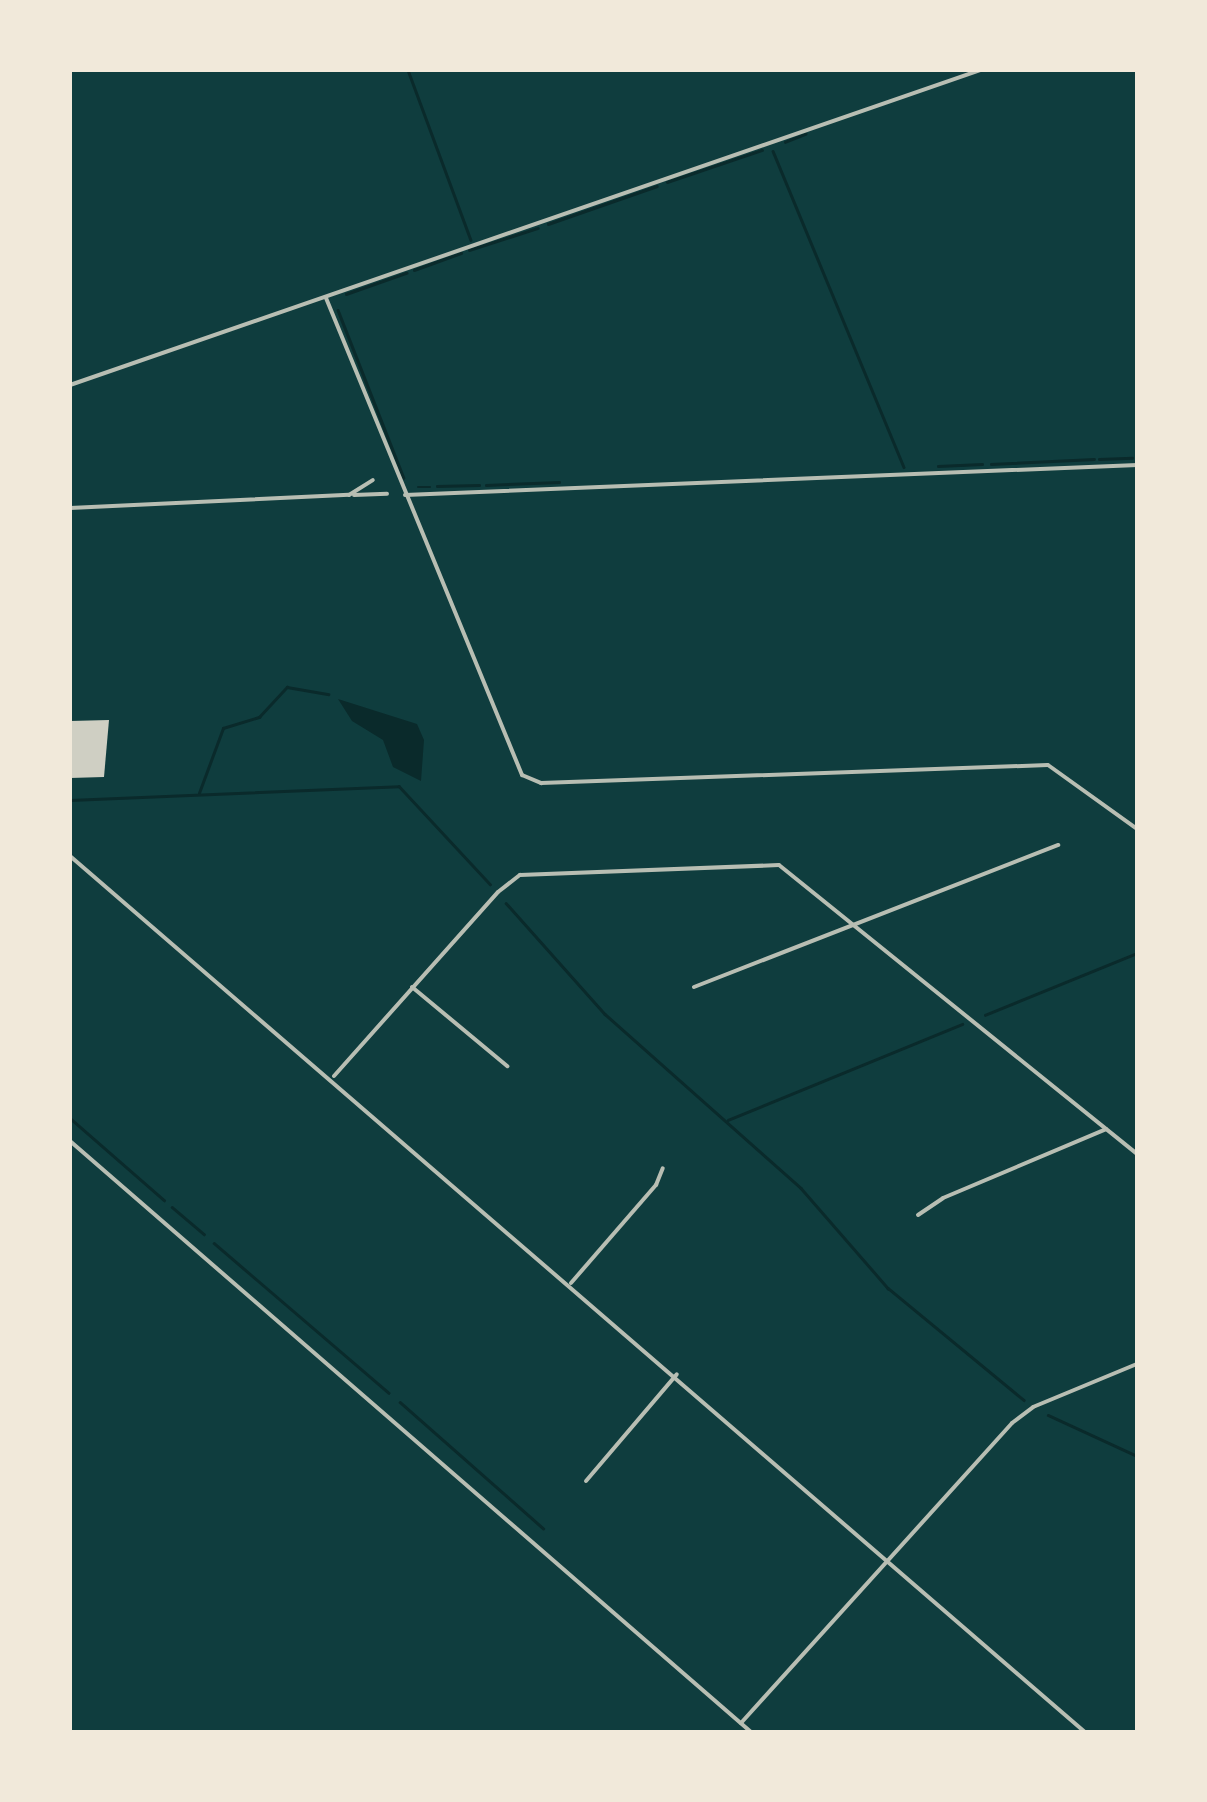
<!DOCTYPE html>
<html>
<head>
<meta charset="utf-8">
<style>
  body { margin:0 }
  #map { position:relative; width:1207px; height:1802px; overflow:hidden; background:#0f3d3e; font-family:Georgia,serif }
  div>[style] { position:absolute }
  .water>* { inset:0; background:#0a2a2b }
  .stream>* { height:2.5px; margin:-1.25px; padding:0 1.25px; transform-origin:1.25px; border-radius:1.25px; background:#0a2a2b }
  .building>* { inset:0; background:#cfcfc3 }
  .minor>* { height:4px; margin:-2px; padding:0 2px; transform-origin:2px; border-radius:2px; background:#b8beb3 }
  span { translate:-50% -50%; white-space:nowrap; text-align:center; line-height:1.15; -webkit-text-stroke:10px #f1e9da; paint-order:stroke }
  .frame { position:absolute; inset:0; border:72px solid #f1e9da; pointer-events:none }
</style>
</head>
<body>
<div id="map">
  <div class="water">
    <i style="clip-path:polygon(338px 699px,417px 724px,424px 740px,421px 781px,393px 767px,383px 740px,352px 721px)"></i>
  </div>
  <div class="stream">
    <i style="left:408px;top:70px;width:181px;rotate:69.7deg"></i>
    <i style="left:785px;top:142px;width:22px;rotate:-22deg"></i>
    <i style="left:773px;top:151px;width:342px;rotate:67.5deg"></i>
    <i style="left:667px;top:182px;width:100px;rotate:-18.6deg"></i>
    <i style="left:548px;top:224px;width:115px;rotate:-19.2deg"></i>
    <i style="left:469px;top:250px;width:72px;rotate:-17.7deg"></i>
    <i style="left:414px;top:270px;width:50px;rotate:-19.9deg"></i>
    <i style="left:346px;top:294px;width:64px;rotate:-19.3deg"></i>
    <i style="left:338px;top:310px;width:180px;rotate:68.6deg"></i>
    <i style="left:1099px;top:459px;width:33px;rotate:-2deg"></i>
    <i style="left:991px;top:464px;width:103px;rotate:-2.8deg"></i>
    <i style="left:938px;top:466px;width:44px;rotate:-2.6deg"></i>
    <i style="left:486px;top:485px;width:73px;rotate:-2.4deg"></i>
    <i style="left:437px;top:486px;width:42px;rotate:-1.4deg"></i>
    <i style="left:418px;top:487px;width:12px"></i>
    <i style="left:199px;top:793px;width:69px;rotate:-69.7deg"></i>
    <i style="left:223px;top:728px;width:38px;rotate:-17deg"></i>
    <i style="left:259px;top:717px;width:41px;rotate:-47deg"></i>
    <i style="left:287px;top:687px;width:42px;rotate:9.7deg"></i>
    <i style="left:70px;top:800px;width:329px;rotate:-2.4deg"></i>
    <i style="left:399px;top:786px;width:134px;rotate:47.1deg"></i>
    <i style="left:506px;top:903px;width:149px;rotate:48.3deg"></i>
    <i style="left:605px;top:1014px;width:262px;rotate:41.6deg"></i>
    <i style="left:801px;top:1188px;width:133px;rotate:49deg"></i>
    <i style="left:888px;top:1288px;width:176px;rotate:39.5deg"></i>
    <i style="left:985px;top:1015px;width:164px;rotate:-22.2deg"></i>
    <i style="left:70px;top:1118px;width:125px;rotate:41.1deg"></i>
    <i style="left:728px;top:1120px;width:253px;rotate:-22.3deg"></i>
    <i style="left:172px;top:1207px;width:42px;rotate:40.2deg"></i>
    <i style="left:214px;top:1243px;width:230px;rotate:40.6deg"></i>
    <i style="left:400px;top:1402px;width:191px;rotate:41.4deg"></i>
    <i style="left:1048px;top:1415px;width:98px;rotate:24.7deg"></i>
  </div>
  <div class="building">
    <i style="clip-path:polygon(109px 720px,104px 777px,70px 778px,70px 721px)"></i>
  </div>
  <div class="minor">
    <i style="left:326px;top:298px;width:516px;rotate:67.66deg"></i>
    <i style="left:522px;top:775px;width:21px;rotate:23deg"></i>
    <i style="left:541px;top:783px;width:507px;rotate:-2.03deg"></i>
    <i style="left:1048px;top:765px;width:110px;rotate:35.7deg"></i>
    <i style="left:70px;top:385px;width:963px;rotate:-19.09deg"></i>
    <i style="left:354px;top:495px;width:33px;rotate:-2deg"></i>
    <i style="left:405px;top:495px;width:733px;rotate:-2.35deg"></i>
    <i style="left:70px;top:508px;width:279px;rotate:-2.7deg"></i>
    <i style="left:349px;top:495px;width:28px;rotate:-32deg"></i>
    <i style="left:70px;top:856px;width:1341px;rotate:40.8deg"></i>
    <i style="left:412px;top:987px;width:124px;rotate:39.7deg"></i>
    <i style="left:694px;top:987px;width:391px;rotate:-21.3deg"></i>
    <i style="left:334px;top:1076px;width:246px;rotate:-48.3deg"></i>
    <i style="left:498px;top:892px;width:28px;rotate:-38deg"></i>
    <i style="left:520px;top:875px;width:259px;rotate:-2.2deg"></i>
    <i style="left:779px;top:865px;width:460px;rotate:38.9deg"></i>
    <i style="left:70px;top:1141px;width:902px;rotate:40.95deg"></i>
    <i style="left:918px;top:1215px;width:30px;rotate:-34deg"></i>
    <i style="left:943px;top:1198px;width:177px;rotate:-22.9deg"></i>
    <i style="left:571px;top:1283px;width:130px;rotate:-49.1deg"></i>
    <i style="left:656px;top:1185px;width:18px;rotate:-68deg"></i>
    <i style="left:586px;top:1481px;width:140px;rotate:-49.6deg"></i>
    <i style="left:741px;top:1723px;width:404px;rotate:-47.9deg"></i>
    <i style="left:1012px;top:1423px;width:26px;rotate:-37deg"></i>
    <i style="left:1033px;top:1407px;width:113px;rotate:-22.5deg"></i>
  </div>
  <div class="frame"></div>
</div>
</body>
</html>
